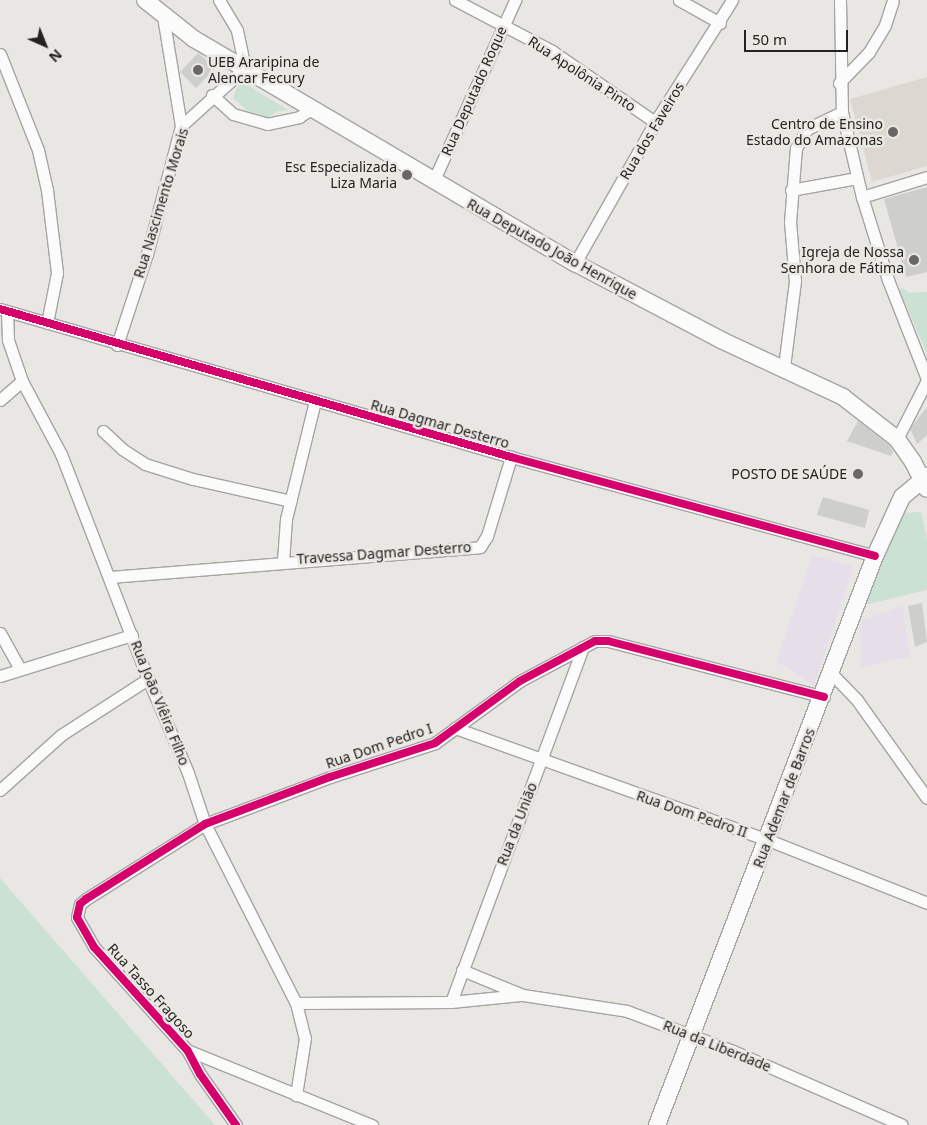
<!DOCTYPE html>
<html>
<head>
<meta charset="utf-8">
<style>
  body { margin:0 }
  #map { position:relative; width:927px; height:1125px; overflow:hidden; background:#e9e7e4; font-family:"Noto Sans",sans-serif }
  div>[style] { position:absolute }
  .commercial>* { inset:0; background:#e6dfea }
  .built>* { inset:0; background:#dcd7d1 }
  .green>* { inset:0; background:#cbe1d3 }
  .building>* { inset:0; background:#cececd }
  .roads { filter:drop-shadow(1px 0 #a5a4a1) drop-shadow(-1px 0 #a5a4a1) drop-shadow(0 1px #a5a4a1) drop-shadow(0 -1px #a5a4a1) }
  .street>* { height:11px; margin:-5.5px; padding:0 5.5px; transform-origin:5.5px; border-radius:5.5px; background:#fcfbfb }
  .secondary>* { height:16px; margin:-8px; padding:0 8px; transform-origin:8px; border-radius:8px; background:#fcfbfb }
  .cycleway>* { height:8px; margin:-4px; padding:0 4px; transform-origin:4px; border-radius:4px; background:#d6006c }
  .dots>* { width:14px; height:14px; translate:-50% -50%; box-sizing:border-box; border:2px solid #eae8e3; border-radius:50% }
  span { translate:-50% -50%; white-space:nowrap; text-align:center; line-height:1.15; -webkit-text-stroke:5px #eae8e3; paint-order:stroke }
  .poi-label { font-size:14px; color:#232221 }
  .left { translate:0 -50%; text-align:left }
  .right { translate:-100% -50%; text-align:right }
  .street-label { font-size:14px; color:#232221 }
  .north { position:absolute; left:20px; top:20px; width:50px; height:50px; -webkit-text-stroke:4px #eae8e3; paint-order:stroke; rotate:136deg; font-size:14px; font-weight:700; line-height:20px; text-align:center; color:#232221 }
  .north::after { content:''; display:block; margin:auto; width:18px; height:22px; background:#232221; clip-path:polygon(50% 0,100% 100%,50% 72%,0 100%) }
  .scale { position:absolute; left:744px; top:30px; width:104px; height:22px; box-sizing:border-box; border:2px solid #232221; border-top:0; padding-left:6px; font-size:15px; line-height:18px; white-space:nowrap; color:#232221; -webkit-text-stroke:4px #eae8e3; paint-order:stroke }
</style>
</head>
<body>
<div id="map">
  <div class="commercial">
    <i style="clip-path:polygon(812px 555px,854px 566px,814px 686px,776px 661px)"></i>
    <i style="clip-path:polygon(903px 606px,910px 657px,861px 667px,860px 621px)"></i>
  </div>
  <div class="built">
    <i style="clip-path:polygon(927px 77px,927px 166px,872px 182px,850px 99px)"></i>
  </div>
  <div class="green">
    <i style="clip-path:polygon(244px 83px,288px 110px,277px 111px,267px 118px,248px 111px,233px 98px,237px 87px)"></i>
    <i style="clip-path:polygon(903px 288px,909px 293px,927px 292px,927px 354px,899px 289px)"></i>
    <i style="clip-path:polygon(921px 512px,927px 539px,927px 590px,864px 605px,900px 513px)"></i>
    <i style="clip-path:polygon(0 878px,215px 1125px,0 1125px)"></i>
  </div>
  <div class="building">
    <i style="clip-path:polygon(198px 53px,216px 68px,196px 88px,180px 72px)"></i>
    <i style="clip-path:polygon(927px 187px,927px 272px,906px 277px,884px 199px)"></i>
    <i style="clip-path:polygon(927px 407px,927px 435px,917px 444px,910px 429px)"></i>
    <i style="clip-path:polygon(858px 421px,890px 446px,893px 451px,891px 456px,847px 441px)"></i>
    <i style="clip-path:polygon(823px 497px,869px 510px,865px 528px,817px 515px)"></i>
    <i style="clip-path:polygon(922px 603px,927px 642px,915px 647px,908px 606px)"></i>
  </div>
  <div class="roads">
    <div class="street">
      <i style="left:455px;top:0;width:110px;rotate:27.7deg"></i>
      <i style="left:552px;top:51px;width:125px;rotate:34.6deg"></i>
      <i style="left:679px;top:0;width:47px;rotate:29.3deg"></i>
      <i style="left:840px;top:0;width:112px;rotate:89deg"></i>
      <i style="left:842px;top:112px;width:87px;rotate:76.8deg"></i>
      <i style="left:862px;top:197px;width:87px;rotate:72.6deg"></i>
      <i style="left:888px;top:280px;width:106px;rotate:68.5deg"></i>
      <i style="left:163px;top:16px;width:111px;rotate:80.7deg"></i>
      <i style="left:0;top:54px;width:103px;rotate:68.4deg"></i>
      <i style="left:38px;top:150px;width:41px;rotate:77.3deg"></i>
      <i style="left:47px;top:190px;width:84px;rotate:83.1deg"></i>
      <i style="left:57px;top:273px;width:51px;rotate:101.3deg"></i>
      <i style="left:839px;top:83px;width:43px;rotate:-45.9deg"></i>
      <i style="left:869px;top:52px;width:31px;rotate:-59deg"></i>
      <i style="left:885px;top:25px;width:25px;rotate:-72deg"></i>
      <i style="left:212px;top:95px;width:28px;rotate:42deg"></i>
      <i style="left:233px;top:114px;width:35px;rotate:16deg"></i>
      <i style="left:267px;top:124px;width:33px;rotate:-12deg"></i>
      <i style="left:299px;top:117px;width:17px;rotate:-33deg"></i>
      <i style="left:433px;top:182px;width:200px;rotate:-65.7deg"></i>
      <i style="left:791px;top:190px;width:67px;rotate:-10.3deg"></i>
      <i style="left:862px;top:197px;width:68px;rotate:-17.1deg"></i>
      <i style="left:575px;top:263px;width:162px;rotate:-60.4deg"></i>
      <i style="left:655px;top:122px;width:144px;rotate:-57.7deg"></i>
      <i style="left:0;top:309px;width:532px;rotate:16.15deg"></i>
      <i style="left:511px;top:457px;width:377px;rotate:15.2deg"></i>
      <i style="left:7px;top:311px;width:29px;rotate:88deg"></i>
      <i style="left:8px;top:340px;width:43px;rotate:71.1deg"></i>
      <i style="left:22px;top:381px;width:83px;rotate:61.9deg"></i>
      <i style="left:61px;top:454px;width:241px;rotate:68.9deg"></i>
      <i style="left:148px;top:679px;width:102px;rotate:66.9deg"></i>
      <i style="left:188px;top:773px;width:54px;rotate:71.6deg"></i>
      <i style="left:205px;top:824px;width:201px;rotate:63.1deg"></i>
      <i style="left:296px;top:1003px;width:36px;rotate:76deg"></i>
      <i style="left:305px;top:1038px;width:58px;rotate:99deg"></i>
      <i style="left:117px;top:345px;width:96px;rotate:-71.8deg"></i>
      <i style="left:147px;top:254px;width:132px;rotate:-75.1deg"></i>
      <i style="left:181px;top:126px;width:86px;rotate:-42.2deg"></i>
      <i style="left:245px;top:68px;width:39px;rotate:-102deg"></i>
      <i style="left:237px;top:30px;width:35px;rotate:-121deg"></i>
      <i style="left:784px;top:367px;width:87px;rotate:-82.7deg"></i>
      <i style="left:795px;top:281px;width:59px;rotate:-94.8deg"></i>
      <i style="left:790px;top:222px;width:74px;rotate:-85.4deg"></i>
      <i style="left:796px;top:148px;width:22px;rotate:-60deg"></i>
      <i style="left:807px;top:129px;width:39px;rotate:-26deg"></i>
      <i style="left:0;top:400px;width:29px;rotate:-41deg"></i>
      <i style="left:103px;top:431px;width:26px;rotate:43deg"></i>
      <i style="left:122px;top:449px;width:27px;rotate:33deg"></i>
      <i style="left:145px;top:464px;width:50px;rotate:17.4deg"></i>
      <i style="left:193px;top:479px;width:100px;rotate:12.7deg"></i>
      <i style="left:897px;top:439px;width:66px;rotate:-63deg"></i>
      <i style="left:283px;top:561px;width:42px;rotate:-85.9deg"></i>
      <i style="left:286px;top:519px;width:122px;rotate:-76.2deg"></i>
      <i style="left:110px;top:577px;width:371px;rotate:-4.6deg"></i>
      <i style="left:480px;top:547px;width:13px;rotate:-58deg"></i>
      <i style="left:487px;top:536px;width:83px;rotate:-73.1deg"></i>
      <i style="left:0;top:633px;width:41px;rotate:60.9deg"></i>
      <i style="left:832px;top:674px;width:36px;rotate:46deg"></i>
      <i style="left:857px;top:700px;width:120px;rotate:54.5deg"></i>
      <i style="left:0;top:676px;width:138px;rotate:-17.3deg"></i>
      <i style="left:455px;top:728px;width:332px;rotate:19.7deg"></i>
      <i style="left:768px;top:840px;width:171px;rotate:21.6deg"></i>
      <i style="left:0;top:790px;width:82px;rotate:-42deg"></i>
      <i style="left:61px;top:735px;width:103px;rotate:-32.8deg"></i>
      <i style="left:462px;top:970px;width:66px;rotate:22.3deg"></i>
      <i style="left:523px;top:995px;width:105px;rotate:8.7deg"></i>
      <i style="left:627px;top:1011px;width:113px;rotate:20.7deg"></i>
      <i style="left:733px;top:1051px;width:184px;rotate:23.6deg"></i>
      <i style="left:451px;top:1002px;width:379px;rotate:-69.6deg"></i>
      <i style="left:296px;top:1003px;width:155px;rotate:-0.4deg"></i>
      <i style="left:451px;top:1002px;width:70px;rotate:-5.7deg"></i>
      <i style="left:187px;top:1050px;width:200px;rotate:22.1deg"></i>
      <i style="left:236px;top:1125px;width:62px;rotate:-125.2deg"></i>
      <i style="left:200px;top:1074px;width:27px;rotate:-118deg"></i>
      <i style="left:187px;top:1050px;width:139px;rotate:-132.1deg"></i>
      <i style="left:94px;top:947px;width:34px;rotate:-120deg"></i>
      <i style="left:77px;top:917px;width:13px;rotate:-77deg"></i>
      <i style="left:80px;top:904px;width:8px;rotate:-40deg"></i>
      <i style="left:86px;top:899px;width:141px;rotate:-32.2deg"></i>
      <i style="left:205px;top:824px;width:134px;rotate:-20.6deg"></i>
      <i style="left:330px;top:777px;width:110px;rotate:-17.9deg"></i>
      <i style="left:435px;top:743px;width:105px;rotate:-36.1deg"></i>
      <i style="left:520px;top:681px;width:85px;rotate:-28.1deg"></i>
      <i style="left:595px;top:641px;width:13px"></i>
      <i style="left:608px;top:641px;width:223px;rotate:14.5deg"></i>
    </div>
    <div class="secondary">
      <i style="left:145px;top:0;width:63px;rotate:38.5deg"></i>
      <i style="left:194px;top:39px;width:442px;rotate:30.5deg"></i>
      <i style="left:575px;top:263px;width:165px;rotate:27.8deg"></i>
      <i style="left:721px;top:340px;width:135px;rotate:25deg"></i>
      <i style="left:843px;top:397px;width:68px;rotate:37.9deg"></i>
      <i style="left:897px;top:439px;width:28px;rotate:55deg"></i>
      <i style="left:913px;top:462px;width:30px;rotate:63deg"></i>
      <i style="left:657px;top:1125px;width:609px;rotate:-69.04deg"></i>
      <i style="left:875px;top:556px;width:65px;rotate:-65.4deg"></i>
      <i style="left:902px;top:497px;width:33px;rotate:-40deg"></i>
    </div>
  </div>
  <div class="cycleway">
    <i style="left:0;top:309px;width:532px;rotate:16.15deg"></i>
    <i style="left:511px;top:457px;width:377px;rotate:15.2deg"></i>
    <i style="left:236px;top:1125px;width:62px;rotate:-125.2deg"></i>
    <i style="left:200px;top:1074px;width:27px;rotate:-118deg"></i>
    <i style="left:187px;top:1050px;width:139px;rotate:-132.1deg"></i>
    <i style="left:94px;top:947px;width:34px;rotate:-120deg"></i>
    <i style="left:77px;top:917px;width:13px;rotate:-77deg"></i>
    <i style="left:80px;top:904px;width:8px;rotate:-40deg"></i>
    <i style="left:86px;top:899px;width:141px;rotate:-32.2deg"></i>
    <i style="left:205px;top:824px;width:134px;rotate:-20.6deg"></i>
    <i style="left:330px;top:777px;width:110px;rotate:-17.9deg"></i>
    <i style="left:435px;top:743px;width:105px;rotate:-36.1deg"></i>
    <i style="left:520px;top:681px;width:85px;rotate:-28.1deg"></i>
    <i style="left:595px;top:641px;width:13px"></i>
    <i style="left:608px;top:641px;width:223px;rotate:14.5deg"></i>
  </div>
  <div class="dots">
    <i style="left:198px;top:70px;background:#686765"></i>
    <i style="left:893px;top:132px;background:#686765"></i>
    <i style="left:407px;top:175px;background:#686765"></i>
    <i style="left:914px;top:260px;background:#686765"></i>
    <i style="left:858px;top:474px;background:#686765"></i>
  </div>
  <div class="poi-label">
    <span class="left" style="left:208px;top:70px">UEB Araripina de<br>Alencar Fecury</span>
    <span class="right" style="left:883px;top:132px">Centro de Ensino<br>Estado do Amazonas</span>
    <span class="right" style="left:397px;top:175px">Esc Especializada<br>Liza Maria</span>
    <span class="right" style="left:904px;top:260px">Igreja de Nossa<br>Senhora de Fátima</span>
    <span class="right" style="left:847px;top:474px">POSTO DE SAÚDE</span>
  </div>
  <div class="street-label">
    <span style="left:582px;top:74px;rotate:33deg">Rua Apolônia Pinto</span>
    <span style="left:474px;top:91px;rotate:-66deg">Rua Deputado Roque</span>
    <span style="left:652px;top:131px;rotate:-59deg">Rua dos Faveiros</span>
    <span style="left:161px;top:203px;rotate:-73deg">Rua Nascimento Morais</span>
    <span style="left:552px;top:249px;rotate:29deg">Rua Deputado João Henrique</span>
    <span style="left:440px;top:424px;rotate:16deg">Rua Dagmar Desterro</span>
    <span style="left:384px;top:553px;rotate:-4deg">Travessa Dagmar Desterro</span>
    <span style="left:160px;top:703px;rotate:68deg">Rua João Viêira Filho</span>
    <span style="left:379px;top:746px;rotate:-19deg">Rua Dom Pedro I</span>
    <span style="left:784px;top:798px;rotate:-69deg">Rua Ademar de Barros</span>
    <span style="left:692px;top:814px;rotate:19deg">Rua Dom Pedro II</span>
    <span style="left:517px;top:824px;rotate:-69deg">Rua da União</span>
    <span style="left:151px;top:991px;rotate:48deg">Rua Tasso Fragoso</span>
    <span style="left:717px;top:1046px;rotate:22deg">Rua da Liberdade</span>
  </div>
  <div class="north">N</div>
  <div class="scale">50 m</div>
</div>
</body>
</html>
